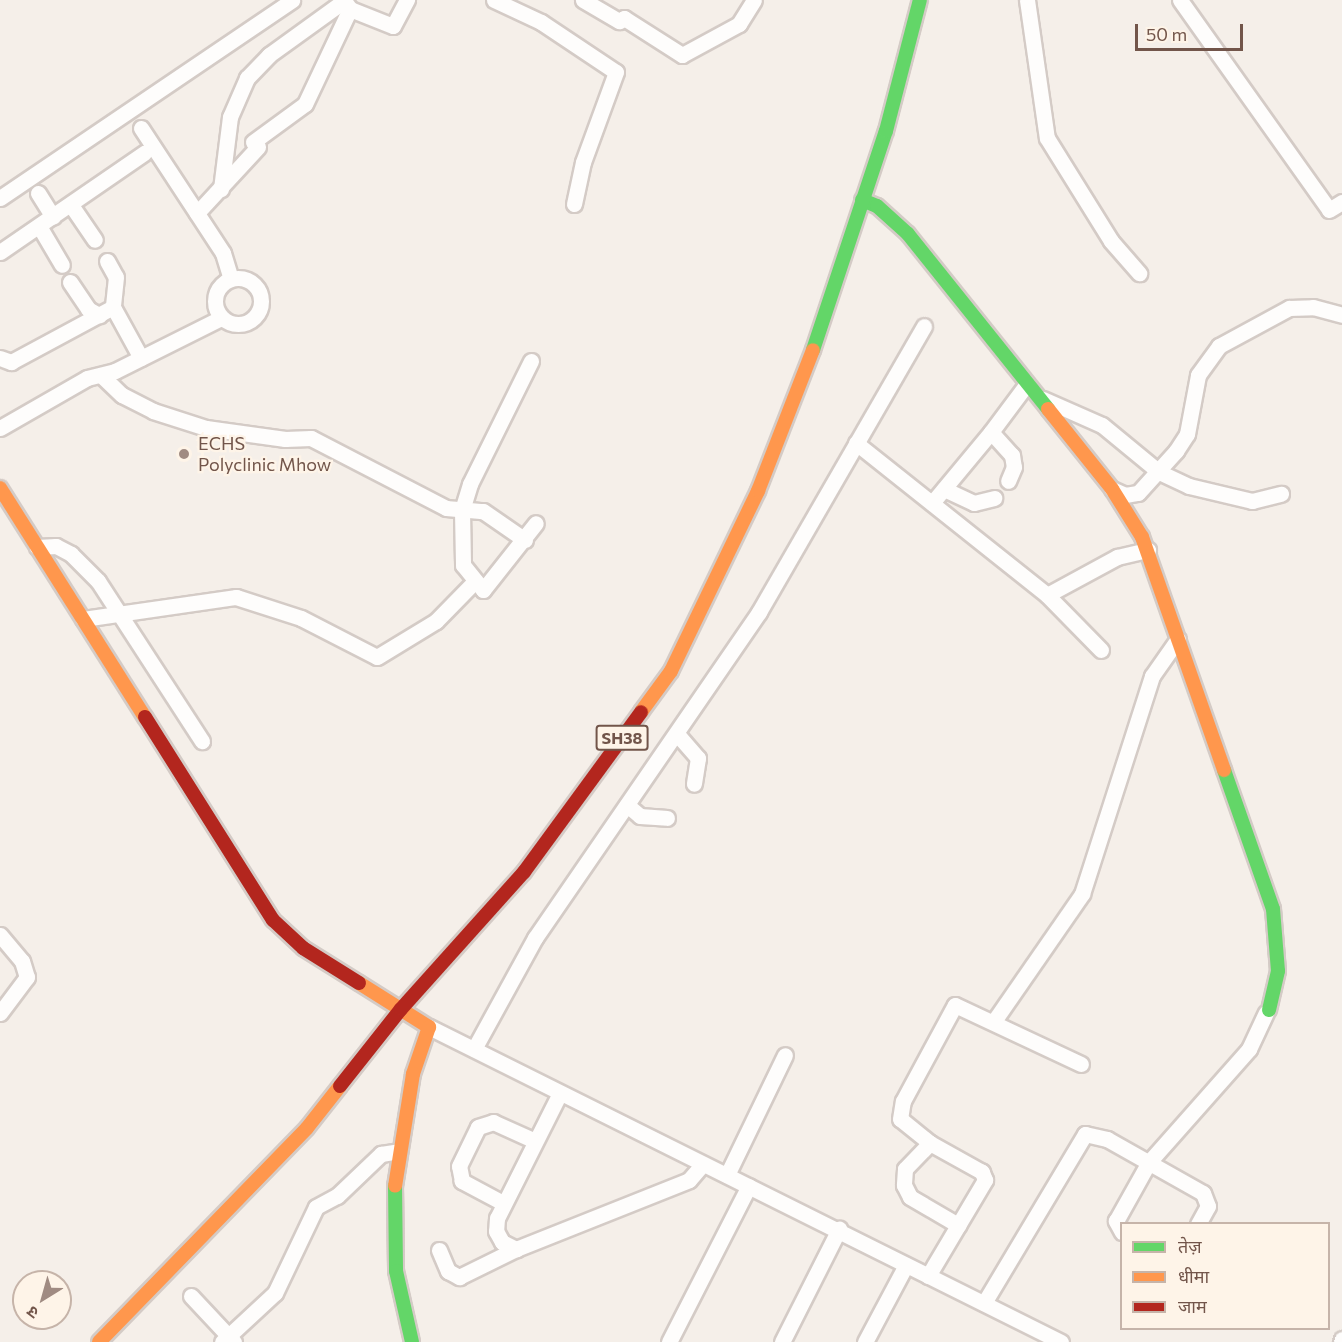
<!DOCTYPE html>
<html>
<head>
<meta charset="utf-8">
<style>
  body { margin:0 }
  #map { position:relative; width:1342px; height:1342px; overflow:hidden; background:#f5efe9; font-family:Commissioner,"Noto Sans Devanagari",sans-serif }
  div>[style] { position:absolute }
  .roads { filter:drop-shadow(2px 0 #d4cbc6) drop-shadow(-2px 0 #d4cbc6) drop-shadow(0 2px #d4cbc6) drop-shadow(0 -2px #d4cbc6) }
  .street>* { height:15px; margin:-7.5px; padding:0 7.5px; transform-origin:7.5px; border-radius:7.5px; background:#fefdfc }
  .street>.ring { margin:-7.5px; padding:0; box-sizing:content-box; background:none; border:15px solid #fefdfc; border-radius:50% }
  .fast>* { height:14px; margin:-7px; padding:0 7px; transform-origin:7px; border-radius:7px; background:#63d668 }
  .slow>* { height:14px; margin:-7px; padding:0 7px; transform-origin:7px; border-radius:7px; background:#ff974d }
  .jam>* { height:14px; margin:-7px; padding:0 7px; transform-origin:7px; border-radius:7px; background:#b3261e }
  .dots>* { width:16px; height:16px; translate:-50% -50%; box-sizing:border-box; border:3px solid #fef4e8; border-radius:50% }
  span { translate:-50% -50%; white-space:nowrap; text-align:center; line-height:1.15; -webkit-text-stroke:4.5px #fef4e8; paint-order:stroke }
  .shield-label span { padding:2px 4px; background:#fef4e8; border:2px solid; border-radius:4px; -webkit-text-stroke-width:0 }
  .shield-label { font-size:16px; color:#72554a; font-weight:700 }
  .poi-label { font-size:18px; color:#72554a }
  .left { translate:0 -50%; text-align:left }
  .legend { position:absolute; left:1120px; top:1222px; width:210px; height:108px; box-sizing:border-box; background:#fef4e8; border:2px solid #c6b4a9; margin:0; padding:8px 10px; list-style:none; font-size:18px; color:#72554a }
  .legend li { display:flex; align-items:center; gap:12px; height:30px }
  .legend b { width:30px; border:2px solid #c6b4a9 }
  .north { position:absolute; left:12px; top:1270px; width:60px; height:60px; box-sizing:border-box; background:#fef4e8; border:2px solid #c6b4a9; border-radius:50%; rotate:217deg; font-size:16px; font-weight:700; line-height:24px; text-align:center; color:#72554a }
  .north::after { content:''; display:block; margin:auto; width:21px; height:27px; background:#a08b82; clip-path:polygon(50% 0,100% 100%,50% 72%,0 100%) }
  .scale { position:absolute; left:1135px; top:24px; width:108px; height:27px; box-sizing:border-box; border:3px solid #72554a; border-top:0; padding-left:8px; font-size:18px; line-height:21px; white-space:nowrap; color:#72554a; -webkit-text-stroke:4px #fef4e8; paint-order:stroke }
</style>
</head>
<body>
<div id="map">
  <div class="roads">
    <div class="street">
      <i style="left:494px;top:0;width:52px;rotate:25.1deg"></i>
      <i style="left:541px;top:22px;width:90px;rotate:33.7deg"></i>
      <i style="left:616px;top:72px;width:96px;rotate:110.1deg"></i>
      <i style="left:583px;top:162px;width:43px;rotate:102.1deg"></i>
      <i style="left:583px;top:0;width:42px;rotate:30.3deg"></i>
      <i style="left:619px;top:21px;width:6px;rotate:-31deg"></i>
      <i style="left:624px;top:18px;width:69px;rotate:32.5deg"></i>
      <i style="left:682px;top:55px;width:65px;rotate:-28.5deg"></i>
      <i style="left:739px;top:24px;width:28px;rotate:-58deg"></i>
      <i style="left:1027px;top:0;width:139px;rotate:81.8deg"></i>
      <i style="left:1047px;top:138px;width:121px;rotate:58.1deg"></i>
      <i style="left:1111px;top:241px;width:43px;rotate:48.8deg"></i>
      <i style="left:1180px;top:0;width:257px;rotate:54.6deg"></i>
      <i style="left:1329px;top:210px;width:15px;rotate:-32deg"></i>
      <i style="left:345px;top:2px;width:9px;rotate:54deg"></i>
      <i style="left:350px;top:9px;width:46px;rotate:21.6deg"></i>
      <i style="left:393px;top:26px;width:30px;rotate:-62deg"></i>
      <i style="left:141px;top:128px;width:149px;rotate:56.7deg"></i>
      <i style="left:223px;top:253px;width:24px;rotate:73deg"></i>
      <i style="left:253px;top:142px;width:64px;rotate:-36.2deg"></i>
      <i style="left:305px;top:104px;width:105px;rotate:-64.7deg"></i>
      <i style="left:221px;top:189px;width:73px;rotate:-82.9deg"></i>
      <i style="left:230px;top:117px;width:43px;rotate:-66.4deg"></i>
      <i style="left:247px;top:78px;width:32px;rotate:-46deg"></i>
      <i style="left:269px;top:55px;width:92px;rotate:-35.8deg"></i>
      <i style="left:38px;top:193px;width:28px;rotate:58deg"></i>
      <i style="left:0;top:198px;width:353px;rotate:-34.1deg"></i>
      <i style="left:71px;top:205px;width:42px;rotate:55.6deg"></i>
      <i style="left:197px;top:213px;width:90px;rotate:-47.3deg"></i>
      <i style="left:39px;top:226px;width:45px;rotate:59.5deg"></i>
      <i style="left:0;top:252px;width:175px;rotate:-34.5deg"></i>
      <i style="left:107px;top:261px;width:18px;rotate:61deg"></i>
      <i style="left:116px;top:277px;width:30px;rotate:96deg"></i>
      <i style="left:113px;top:307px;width:58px;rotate:61.2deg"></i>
      <i class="ring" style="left:215px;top:278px;width:31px;height:31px"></i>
      <i style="left:70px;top:282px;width:32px;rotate:56deg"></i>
      <i style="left:88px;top:309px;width:13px;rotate:29deg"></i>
      <i style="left:0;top:358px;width:12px;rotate:20deg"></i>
      <i style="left:11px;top:362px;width:116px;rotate:-28.3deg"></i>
      <i style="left:531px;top:361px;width:137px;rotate:116.4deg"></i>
      <i style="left:470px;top:484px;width:28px;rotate:107deg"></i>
      <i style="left:462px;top:511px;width:54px;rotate:88.9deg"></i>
      <i style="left:463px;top:565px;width:32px;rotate:51deg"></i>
      <i style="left:483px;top:590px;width:85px;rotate:-51.7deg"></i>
      <i style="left:101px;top:375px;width:29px;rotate:44deg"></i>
      <i style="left:122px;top:395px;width:35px;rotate:27deg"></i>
      <i style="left:153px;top:411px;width:56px;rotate:17.8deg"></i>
      <i style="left:206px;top:428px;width:80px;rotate:7.9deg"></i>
      <i style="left:285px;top:439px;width:26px;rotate:-2deg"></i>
      <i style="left:311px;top:438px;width:152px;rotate:27.4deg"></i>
      <i style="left:446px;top:508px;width:37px;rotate:5deg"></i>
      <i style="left:483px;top:511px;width:51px;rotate:34.6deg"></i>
      <i style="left:1043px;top:399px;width:64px;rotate:23.8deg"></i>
      <i style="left:1102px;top:425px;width:74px;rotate:39.5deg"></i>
      <i style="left:1159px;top:472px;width:33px;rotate:25deg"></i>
      <i style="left:1189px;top:486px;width:65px;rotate:13.4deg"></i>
      <i style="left:1252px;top:501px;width:30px;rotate:-14deg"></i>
      <i style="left:0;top:428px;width:100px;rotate:-29.9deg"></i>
      <i style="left:87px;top:378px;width:29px;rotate:-14deg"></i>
      <i style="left:115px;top:371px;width:119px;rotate:-26.6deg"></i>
      <i style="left:991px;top:432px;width:59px;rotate:-53.3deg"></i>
      <i style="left:856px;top:443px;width:244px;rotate:38.5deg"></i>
      <i style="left:1047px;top:595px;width:77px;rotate:45.5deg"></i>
      <i style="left:944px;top:489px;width:33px;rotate:25deg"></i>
      <i style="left:974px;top:503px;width:21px;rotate:-14deg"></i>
      <i style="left:1112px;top:489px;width:14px;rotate:25deg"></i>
      <i style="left:1125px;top:495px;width:13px;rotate:-9deg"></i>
      <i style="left:1138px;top:493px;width:57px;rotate:-47.9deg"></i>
      <i style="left:1176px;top:451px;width:20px;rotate:-57deg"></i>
      <i style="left:1187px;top:434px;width:60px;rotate:-79.4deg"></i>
      <i style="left:1198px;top:375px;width:36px;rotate:-54deg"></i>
      <i style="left:1219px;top:346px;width:80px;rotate:-28.5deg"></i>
      <i style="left:1289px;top:308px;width:24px;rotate:-2deg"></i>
      <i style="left:1313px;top:307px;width:30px;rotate:15deg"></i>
      <i style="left:932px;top:503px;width:92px;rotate:-50.3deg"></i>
      <i style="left:991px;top:432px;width:31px;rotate:48deg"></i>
      <i style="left:1012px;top:455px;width:12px;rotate:81deg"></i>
      <i style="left:1014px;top:467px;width:15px;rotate:113deg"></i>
      <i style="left:37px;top:547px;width:19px;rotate:-3deg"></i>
      <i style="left:56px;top:546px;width:17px;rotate:28deg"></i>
      <i style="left:71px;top:554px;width:38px;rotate:45deg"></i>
      <i style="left:98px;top:581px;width:191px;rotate:57deg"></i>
      <i style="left:1047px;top:595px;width:80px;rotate:-28.5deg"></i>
      <i style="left:1117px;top:557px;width:32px;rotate:-13deg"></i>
      <i style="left:83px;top:619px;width:155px;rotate:-8.2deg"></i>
      <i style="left:236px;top:597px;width:68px;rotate:17.9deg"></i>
      <i style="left:301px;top:618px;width:85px;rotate:27.2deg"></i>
      <i style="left:377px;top:657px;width:69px;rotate:-31.4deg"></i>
      <i style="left:436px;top:621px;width:56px;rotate:-45.7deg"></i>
      <i style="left:677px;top:734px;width:32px;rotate:49deg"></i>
      <i style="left:698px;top:758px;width:26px;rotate:99deg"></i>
      <i style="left:627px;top:805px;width:17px;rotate:40deg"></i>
      <i style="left:640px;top:816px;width:27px;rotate:4deg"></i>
      <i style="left:0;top:935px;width:34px;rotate:50deg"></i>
      <i style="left:22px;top:961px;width:17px;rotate:73deg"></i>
      <i style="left:27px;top:977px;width:45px;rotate:126.9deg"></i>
      <i style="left:994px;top:1021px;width:155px;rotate:-55.3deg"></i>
      <i style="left:1082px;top:894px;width:229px;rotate:-72.2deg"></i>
      <i style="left:1152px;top:676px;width:45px;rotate:-54.9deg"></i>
      <i style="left:429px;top:1027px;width:706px;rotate:26.49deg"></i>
      <i style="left:474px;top:1049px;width:127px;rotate:-61.2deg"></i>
      <i style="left:535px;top:938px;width:396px;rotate:-55.5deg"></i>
      <i style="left:759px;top:612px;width:330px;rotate:-60deg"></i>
      <i style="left:560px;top:1093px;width:140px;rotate:116.7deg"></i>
      <i style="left:497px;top:1218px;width:13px;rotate:94deg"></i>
      <i style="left:496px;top:1231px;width:13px;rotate:61deg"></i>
      <i style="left:502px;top:1242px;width:16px;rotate:27deg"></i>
      <i style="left:516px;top:1249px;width:186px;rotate:-21.7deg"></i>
      <i style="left:689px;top:1180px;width:21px;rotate:-49deg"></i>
      <i style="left:930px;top:1143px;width:38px;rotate:-141deg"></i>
      <i style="left:900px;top:1119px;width:18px;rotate:-81deg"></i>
      <i style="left:903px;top:1101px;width:109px;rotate:-61.6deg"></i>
      <i style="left:955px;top:1005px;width:139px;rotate:25.1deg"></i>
      <i style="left:727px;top:1175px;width:133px;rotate:-64.2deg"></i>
      <i style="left:503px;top:1203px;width:47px;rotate:-151.8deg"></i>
      <i style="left:462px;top:1181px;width:15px;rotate:-101deg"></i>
      <i style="left:459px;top:1166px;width:43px;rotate:-64deg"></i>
      <i style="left:478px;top:1127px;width:16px;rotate:-18deg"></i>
      <i style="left:493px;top:1122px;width:46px;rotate:24.3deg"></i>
      <i style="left:1122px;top:1232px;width:13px;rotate:-119deg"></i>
      <i style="left:1116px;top:1221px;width:68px;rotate:-60.8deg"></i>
      <i style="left:1149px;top:1162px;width:151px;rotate:-48.5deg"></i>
      <i style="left:1249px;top:1049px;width:40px;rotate:-65deg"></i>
      <i style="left:439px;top:1250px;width:23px;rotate:67deg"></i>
      <i style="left:448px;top:1271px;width:13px;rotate:29deg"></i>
      <i style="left:459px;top:1277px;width:64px;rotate:-26.2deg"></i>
      <i style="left:928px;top:1276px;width:112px;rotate:-59.3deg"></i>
      <i style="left:985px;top:1180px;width:9px;rotate:-111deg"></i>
      <i style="left:982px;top:1172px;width:60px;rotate:-150.9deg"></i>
      <i style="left:930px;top:1143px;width:36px;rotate:134deg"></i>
      <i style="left:905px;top:1169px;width:16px;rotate:94deg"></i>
      <i style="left:904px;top:1185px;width:13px;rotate:63deg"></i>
      <i style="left:910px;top:1197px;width:56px;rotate:30.3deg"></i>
      <i style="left:191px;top:1296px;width:63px;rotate:46.9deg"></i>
      <i style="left:984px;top:1303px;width:197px;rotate:-59.1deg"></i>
      <i style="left:1085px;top:1134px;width:23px;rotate:13deg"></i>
      <i style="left:1107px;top:1139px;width:110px;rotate:29.4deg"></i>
      <i style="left:1203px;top:1193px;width:14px;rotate:69deg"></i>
      <i style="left:1208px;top:1206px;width:21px;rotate:119deg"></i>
      <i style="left:222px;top:1342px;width:72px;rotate:-42.8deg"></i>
      <i style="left:275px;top:1293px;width:95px;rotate:-64.5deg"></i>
      <i style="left:316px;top:1207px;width:24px;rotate:-28deg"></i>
      <i style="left:337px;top:1196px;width:61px;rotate:-43.7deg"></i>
      <i style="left:381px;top:1154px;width:18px;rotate:-9deg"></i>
      <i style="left:669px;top:1342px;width:175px;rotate:-62.9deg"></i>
      <i style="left:782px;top:1342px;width:127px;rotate:-63.2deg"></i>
      <i style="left:865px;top:1342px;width:87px;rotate:-62deg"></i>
      <i style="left:1341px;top:1342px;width:3px;rotate:-72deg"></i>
    </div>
    <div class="fast">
      <i style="left:862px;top:200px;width:16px;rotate:22deg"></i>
      <i style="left:877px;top:206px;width:42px;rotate:42.1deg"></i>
      <i style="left:908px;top:234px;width:224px;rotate:51.3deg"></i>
      <i style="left:813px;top:350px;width:231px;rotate:-71.6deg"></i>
      <i style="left:886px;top:131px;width:135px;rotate:-75.5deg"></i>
      <i style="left:1224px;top:770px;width:147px;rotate:70.6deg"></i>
      <i style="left:1273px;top:909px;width:62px;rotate:85.4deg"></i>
      <i style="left:1278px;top:971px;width:40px;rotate:103deg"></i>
      <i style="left:395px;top:1186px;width:85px;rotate:89.3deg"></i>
      <i style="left:396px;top:1271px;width:73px;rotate:77.3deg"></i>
    </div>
    <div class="slow">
      <i style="left:1048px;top:409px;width:102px;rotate:51.3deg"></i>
      <i style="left:1112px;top:489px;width:57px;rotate:58deg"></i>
      <i style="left:1142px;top:537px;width:247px;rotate:70.6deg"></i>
      <i style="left:0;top:488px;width:271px;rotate:57.7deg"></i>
      <i style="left:641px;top:712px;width:51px;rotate:-53.8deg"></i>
      <i style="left:671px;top:671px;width:200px;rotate:-64.2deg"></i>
      <i style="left:758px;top:491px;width:151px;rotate:-68.7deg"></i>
      <i style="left:359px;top:983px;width:83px;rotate:32.2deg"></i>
      <i style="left:429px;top:1027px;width:50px;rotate:108.8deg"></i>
      <i style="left:413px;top:1074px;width:113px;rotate:99.1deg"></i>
      <i style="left:99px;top:1342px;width:298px;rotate:-45.8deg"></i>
      <i style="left:307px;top:1128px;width:53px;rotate:-51.8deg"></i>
    </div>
    <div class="jam">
      <i style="left:145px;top:717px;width:240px;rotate:57.8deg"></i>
      <i style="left:273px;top:920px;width:41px;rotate:43deg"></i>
      <i style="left:303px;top:948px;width:66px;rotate:32deg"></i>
      <i style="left:340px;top:1086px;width:98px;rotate:-51.6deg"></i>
      <i style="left:401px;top:1009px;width:184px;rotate:-48.1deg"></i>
      <i style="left:524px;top:872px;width:198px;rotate:-53.8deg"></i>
    </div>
  </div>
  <div class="dots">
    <i style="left:184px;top:454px;background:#a08b82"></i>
  </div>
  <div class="shield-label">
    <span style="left:622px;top:738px">SH38</span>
  </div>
  <div class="poi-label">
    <span class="left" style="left:198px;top:454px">ECHS<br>Polyclinic Mhow</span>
  </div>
  <ul class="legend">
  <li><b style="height:8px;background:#63d668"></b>तेज़</li>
  <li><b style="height:8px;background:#ff974d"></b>धीमा</li>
  <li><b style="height:8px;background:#b3261e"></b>जाम</li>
  </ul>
  <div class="north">उ</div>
  <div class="scale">50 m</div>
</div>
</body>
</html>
